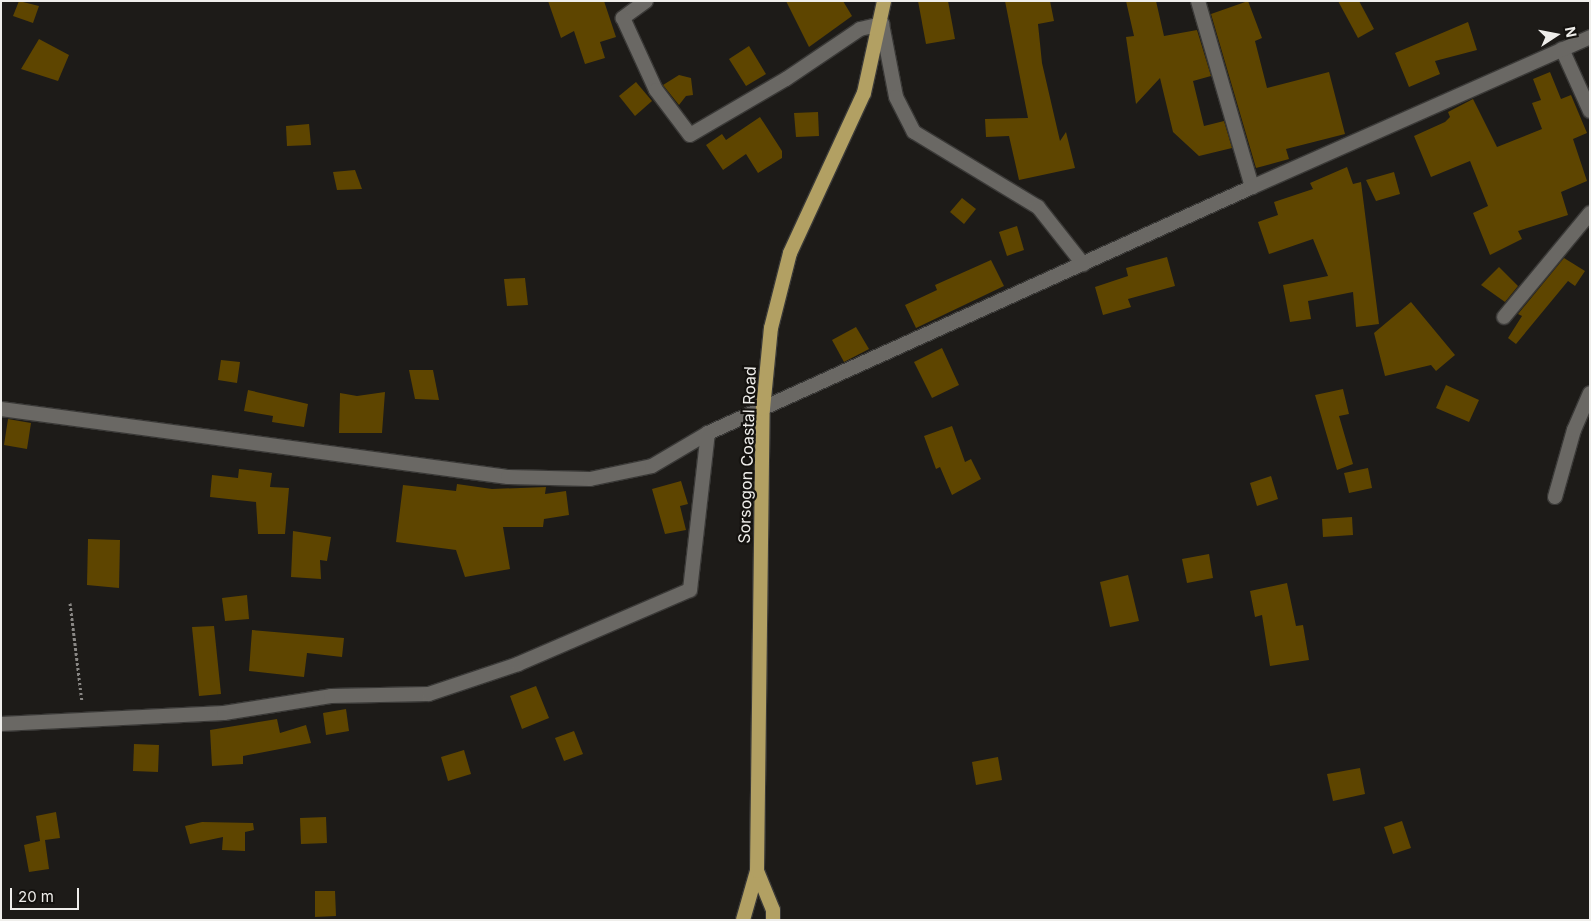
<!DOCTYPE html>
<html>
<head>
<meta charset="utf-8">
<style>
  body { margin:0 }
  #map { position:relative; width:1591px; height:921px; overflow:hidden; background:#1d1b18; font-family:Inter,sans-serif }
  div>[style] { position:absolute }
  .building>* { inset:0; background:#5e4500 }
  .path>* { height:3px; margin-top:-1.5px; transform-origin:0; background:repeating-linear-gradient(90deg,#8a8885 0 2.5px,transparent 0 5px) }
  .roads { filter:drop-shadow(1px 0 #3a3937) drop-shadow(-1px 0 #3a3937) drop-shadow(0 1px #3a3937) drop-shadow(0 -1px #3a3937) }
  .minor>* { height:14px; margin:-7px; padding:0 7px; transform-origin:7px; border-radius:7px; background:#6a6864 }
  .tertiary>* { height:14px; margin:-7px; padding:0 7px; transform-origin:7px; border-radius:7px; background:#6a6864 }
  .trunk>* { height:14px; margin:-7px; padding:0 7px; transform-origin:7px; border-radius:7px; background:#b2a063 }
  span { translate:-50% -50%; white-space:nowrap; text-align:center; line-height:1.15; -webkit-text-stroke:4.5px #14120f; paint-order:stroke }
  .street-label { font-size:16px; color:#efeeeb }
  .frame { position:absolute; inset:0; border:2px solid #efeeeb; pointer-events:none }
  .north { position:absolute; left:1531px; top:10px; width:50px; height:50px; -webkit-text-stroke:4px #14120f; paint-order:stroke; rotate:79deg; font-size:14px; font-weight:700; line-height:20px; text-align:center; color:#efeeeb }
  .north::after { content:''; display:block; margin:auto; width:18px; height:22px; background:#efeeeb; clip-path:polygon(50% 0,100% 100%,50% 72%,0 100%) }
  .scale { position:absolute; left:10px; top:888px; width:69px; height:22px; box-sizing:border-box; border:2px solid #efeeeb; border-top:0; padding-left:6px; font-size:15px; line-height:18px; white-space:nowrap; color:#efeeeb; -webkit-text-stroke:4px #14120f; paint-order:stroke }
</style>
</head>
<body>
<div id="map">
  <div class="building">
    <i style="clip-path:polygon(19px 1px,39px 6px,33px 23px,13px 16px)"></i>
    <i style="clip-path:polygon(548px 1px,604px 1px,616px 37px,600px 42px,605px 58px,585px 64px,574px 31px,561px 38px)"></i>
    <i style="clip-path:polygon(786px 1px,843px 1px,852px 16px,809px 47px)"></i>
    <i style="clip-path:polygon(918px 1px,948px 1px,955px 39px,926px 44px)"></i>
    <i style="clip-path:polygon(1005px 1px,1050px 1px,1054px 21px,1038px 24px,1042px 63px,1060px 141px,1066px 132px,1075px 168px,1019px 180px,1009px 136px,986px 137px,985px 119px,1028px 118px)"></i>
    <i style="clip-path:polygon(1126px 1px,1156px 1px,1164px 36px,1197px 30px,1211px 76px,1193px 81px,1204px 126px,1224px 121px,1232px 148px,1199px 156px,1173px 132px,1160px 78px,1136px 104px,1126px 37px,1134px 36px)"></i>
    <i style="clip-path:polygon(1248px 1px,1262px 38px,1255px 41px,1267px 88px,1329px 72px,1345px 134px,1286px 149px,1289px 159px,1256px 168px,1211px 14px)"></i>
    <i style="clip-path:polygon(1338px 1px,1359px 1px,1374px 29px,1358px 38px)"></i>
    <i style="clip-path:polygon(1468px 22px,1477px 50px,1435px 61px,1440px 74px,1409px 87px,1395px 53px)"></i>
    <i style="clip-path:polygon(39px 39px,69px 55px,58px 81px,21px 69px)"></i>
    <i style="clip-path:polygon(749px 46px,766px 74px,746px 86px,729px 59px)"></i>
    <i style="clip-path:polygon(1550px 72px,1561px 99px,1571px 95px,1587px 133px,1573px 139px,1587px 181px,1561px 192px,1568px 215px,1518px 231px,1522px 239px,1490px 255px,1473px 213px,1488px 206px,1470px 161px,1431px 177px,1414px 136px,1445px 122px,1450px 117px,1448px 112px,1473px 99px,1497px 147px,1542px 129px,1532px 103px,1541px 100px,1533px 79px)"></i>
    <i style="clip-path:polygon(679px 75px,691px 78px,693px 95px,686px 96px,679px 105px,663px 85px)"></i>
    <i style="clip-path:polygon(636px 82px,652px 101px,635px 116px,619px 96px)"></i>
    <i style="clip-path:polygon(818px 112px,819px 136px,796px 137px,794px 113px)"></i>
    <i style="clip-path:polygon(760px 117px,782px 151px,782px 158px,758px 173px,746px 154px,723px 170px,706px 145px,722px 134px,726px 140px)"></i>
    <i style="clip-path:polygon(309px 124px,311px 145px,287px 146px,286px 126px)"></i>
    <i style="clip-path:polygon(1347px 167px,1353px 184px,1361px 182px,1379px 324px,1356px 327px,1353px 292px,1308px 301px,1311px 319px,1290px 322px,1283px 285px,1328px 276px,1313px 239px,1269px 254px,1258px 222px,1278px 215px,1274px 202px,1313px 189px,1310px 183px)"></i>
    <i style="clip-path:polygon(355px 170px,362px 189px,337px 190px,333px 172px)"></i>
    <i style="clip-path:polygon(1394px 172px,1400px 194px,1376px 201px,1366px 180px)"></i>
    <i style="clip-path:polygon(962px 198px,976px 209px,964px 224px,950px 212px)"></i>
    <i style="clip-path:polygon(1017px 226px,1024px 250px,1007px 256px,999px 232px)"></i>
    <i style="clip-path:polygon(1167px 257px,1175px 286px,1128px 299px,1131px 307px,1103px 315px,1095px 287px,1128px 276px,1126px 268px)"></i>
    <i style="clip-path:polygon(1564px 258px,1585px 271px,1575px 286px,1568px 281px,1516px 344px,1508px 338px,1522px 316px,1518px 314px)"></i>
    <i style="clip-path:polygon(991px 260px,1004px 286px,916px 328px,905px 305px,937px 290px,935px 285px)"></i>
    <i style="clip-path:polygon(1499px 267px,1518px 286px,1505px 302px,1481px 285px)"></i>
    <i style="clip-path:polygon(525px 278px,528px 305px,507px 306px,504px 279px)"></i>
    <i style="clip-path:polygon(1411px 302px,1455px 355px,1436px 371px,1431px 365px,1385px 376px,1374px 333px)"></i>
    <i style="clip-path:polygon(856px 327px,869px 349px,844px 362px,832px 340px)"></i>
    <i style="clip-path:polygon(942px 348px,959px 385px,932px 398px,914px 362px)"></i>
    <i style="clip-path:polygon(221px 360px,240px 362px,237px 383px,218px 380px)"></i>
    <i style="clip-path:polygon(409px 370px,433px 370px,439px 400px,415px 399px)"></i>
    <i style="clip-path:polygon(1446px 385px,1479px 400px,1469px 422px,1436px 408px)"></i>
    <i style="clip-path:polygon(1343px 389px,1349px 414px,1339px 416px,1353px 464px,1337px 470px,1315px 395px)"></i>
    <i style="clip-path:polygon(248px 390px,308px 404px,304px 427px,272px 422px,273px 416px,244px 411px)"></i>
    <i style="clip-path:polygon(385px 392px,382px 433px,339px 433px,340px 393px,357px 396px)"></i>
    <i style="clip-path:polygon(8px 419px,31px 423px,27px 449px,4px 445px)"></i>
    <i style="clip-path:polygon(952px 426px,965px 462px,971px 459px,981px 479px,952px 495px,940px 467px,936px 469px,924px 436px)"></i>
    <i style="clip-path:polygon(1368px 468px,1372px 488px,1349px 493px,1344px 473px)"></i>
    <i style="clip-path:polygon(239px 469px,272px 473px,270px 487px,289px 488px,285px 534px,258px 534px,256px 502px,210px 497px,212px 475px,238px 478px)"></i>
    <i style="clip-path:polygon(1271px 476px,1278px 499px,1257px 506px,1250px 483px)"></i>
    <i style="clip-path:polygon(681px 481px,688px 504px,680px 506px,686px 530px,665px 534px,652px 489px)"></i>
    <i style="clip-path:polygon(457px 484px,492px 489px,546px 487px,545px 494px,566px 491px,569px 515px,544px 519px,543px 527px,503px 527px,510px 569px,465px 577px,456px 550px,396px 542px,403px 485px,456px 491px)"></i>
    <i style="clip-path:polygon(1352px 517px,1353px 535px,1323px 537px,1322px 519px)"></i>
    <i style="clip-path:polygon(293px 531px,331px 537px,327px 561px,320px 560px,321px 579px,291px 577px)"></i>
    <i style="clip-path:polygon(88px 539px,120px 540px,119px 588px,87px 585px)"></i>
    <i style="clip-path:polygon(1209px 554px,1213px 578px,1187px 583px,1182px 559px)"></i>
    <i style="clip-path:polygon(1128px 575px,1139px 621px,1110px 627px,1100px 582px)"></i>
    <i style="clip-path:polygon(1287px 583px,1296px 626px,1303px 625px,1309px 660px,1270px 666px,1262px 615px,1255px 617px,1250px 591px)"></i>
    <i style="clip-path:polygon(247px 595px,249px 619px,225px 621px,222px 598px)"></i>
    <i style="clip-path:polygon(214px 626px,221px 694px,199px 696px,192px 627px)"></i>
    <i style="clip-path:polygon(252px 630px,344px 638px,342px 657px,307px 653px,304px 677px,249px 671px)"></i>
    <i style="clip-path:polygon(536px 686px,549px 718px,522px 729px,510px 696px)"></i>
    <i style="clip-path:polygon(346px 709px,349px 731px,326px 735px,323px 713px)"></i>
    <i style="clip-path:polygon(277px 719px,280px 733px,306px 725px,311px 743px,243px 756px,243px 764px,212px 766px,210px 730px)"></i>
    <i style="clip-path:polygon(574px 731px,583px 754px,564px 761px,555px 738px)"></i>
    <i style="clip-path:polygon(134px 744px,159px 745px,158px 772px,133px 771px)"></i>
    <i style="clip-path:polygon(464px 750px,471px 774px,448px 781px,441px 757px)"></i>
    <i style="clip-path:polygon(998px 757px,1002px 780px,976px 785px,972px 762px)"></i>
    <i style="clip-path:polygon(1360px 768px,1365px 794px,1333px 801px,1327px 774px)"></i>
    <i style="clip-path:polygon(56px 812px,60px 838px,45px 840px,49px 869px,29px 872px,24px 845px,40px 841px,36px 816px)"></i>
    <i style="clip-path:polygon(326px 817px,327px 843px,301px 844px,300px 818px)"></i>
    <i style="clip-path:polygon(1402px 821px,1411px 848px,1393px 854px,1384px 827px)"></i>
    <i style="clip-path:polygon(202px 822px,253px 823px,254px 830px,245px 832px,245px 851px,222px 850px,223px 837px,190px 844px,185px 826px)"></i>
    <i style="clip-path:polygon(315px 891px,335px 891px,336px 916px,315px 917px)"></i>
  </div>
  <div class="path">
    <i style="left:70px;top:603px;width:100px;rotate:83.1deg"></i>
  </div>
  <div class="roads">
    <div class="minor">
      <i style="left:646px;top:1px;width:29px;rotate:144deg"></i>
      <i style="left:623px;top:18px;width:79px;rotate:65.4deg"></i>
      <i style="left:656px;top:90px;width:56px;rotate:52.9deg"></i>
      <i style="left:690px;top:135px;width:111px;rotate:-30.3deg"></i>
      <i style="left:786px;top:79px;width:89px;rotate:-34deg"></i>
      <i style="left:860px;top:29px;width:23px;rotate:-13deg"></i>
      <i style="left:882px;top:24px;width:74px;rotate:79.1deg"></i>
      <i style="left:896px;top:97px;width:39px;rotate:63deg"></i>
      <i style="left:914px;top:132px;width:145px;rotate:31.2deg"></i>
      <i style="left:1038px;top:207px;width:73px;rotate:51.7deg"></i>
      <i style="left:1562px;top:49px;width:68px;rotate:65.7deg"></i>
      <i style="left:1504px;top:317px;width:135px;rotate:-50.4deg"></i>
      <i style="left:1px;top:409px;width:512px;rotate:7.64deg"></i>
      <i style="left:508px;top:477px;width:82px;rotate:1.4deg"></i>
      <i style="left:590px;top:479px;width:63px;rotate:-11.8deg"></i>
      <i style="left:652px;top:466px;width:65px;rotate:-30.5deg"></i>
      <i style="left:708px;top:433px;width:597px;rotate:-24.33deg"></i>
      <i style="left:1555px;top:497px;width:70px;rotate:-74.2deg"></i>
      <i style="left:1574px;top:430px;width:40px;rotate:-66.6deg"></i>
      <i style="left:1px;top:724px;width:223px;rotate:-2.8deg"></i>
      <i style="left:224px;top:713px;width:108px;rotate:-9deg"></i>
      <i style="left:331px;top:696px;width:98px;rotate:-1.2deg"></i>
      <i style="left:429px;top:694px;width:94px;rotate:-18.6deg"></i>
      <i style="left:518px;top:664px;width:187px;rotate:-23.3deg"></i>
      <i style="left:690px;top:590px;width:158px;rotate:-83.5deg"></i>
    </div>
    <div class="tertiary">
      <i style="left:1198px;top:1px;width:194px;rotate:73.8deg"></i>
      <i style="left:1252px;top:187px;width:370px;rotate:-23.9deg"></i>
    </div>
    <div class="trunk">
      <i style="left:757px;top:871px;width:42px;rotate:67.7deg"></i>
      <i style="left:773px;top:910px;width:10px;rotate:90deg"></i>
      <i style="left:743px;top:920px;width:51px;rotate:-74.1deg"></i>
      <i style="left:757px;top:871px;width:462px;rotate:-89.3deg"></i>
      <i style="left:763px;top:409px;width:81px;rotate:-84.4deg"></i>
      <i style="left:771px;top:328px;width:77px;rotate:-75.8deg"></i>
      <i style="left:790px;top:253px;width:176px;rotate:-65.2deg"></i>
      <i style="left:864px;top:93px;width:94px;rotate:-77.7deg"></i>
    </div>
  </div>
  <div class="street-label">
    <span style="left:747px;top:455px;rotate:-88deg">Sorsogon Coastal Road</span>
  </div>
  <div class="frame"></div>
  <div class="north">N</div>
  <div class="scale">20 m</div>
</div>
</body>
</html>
